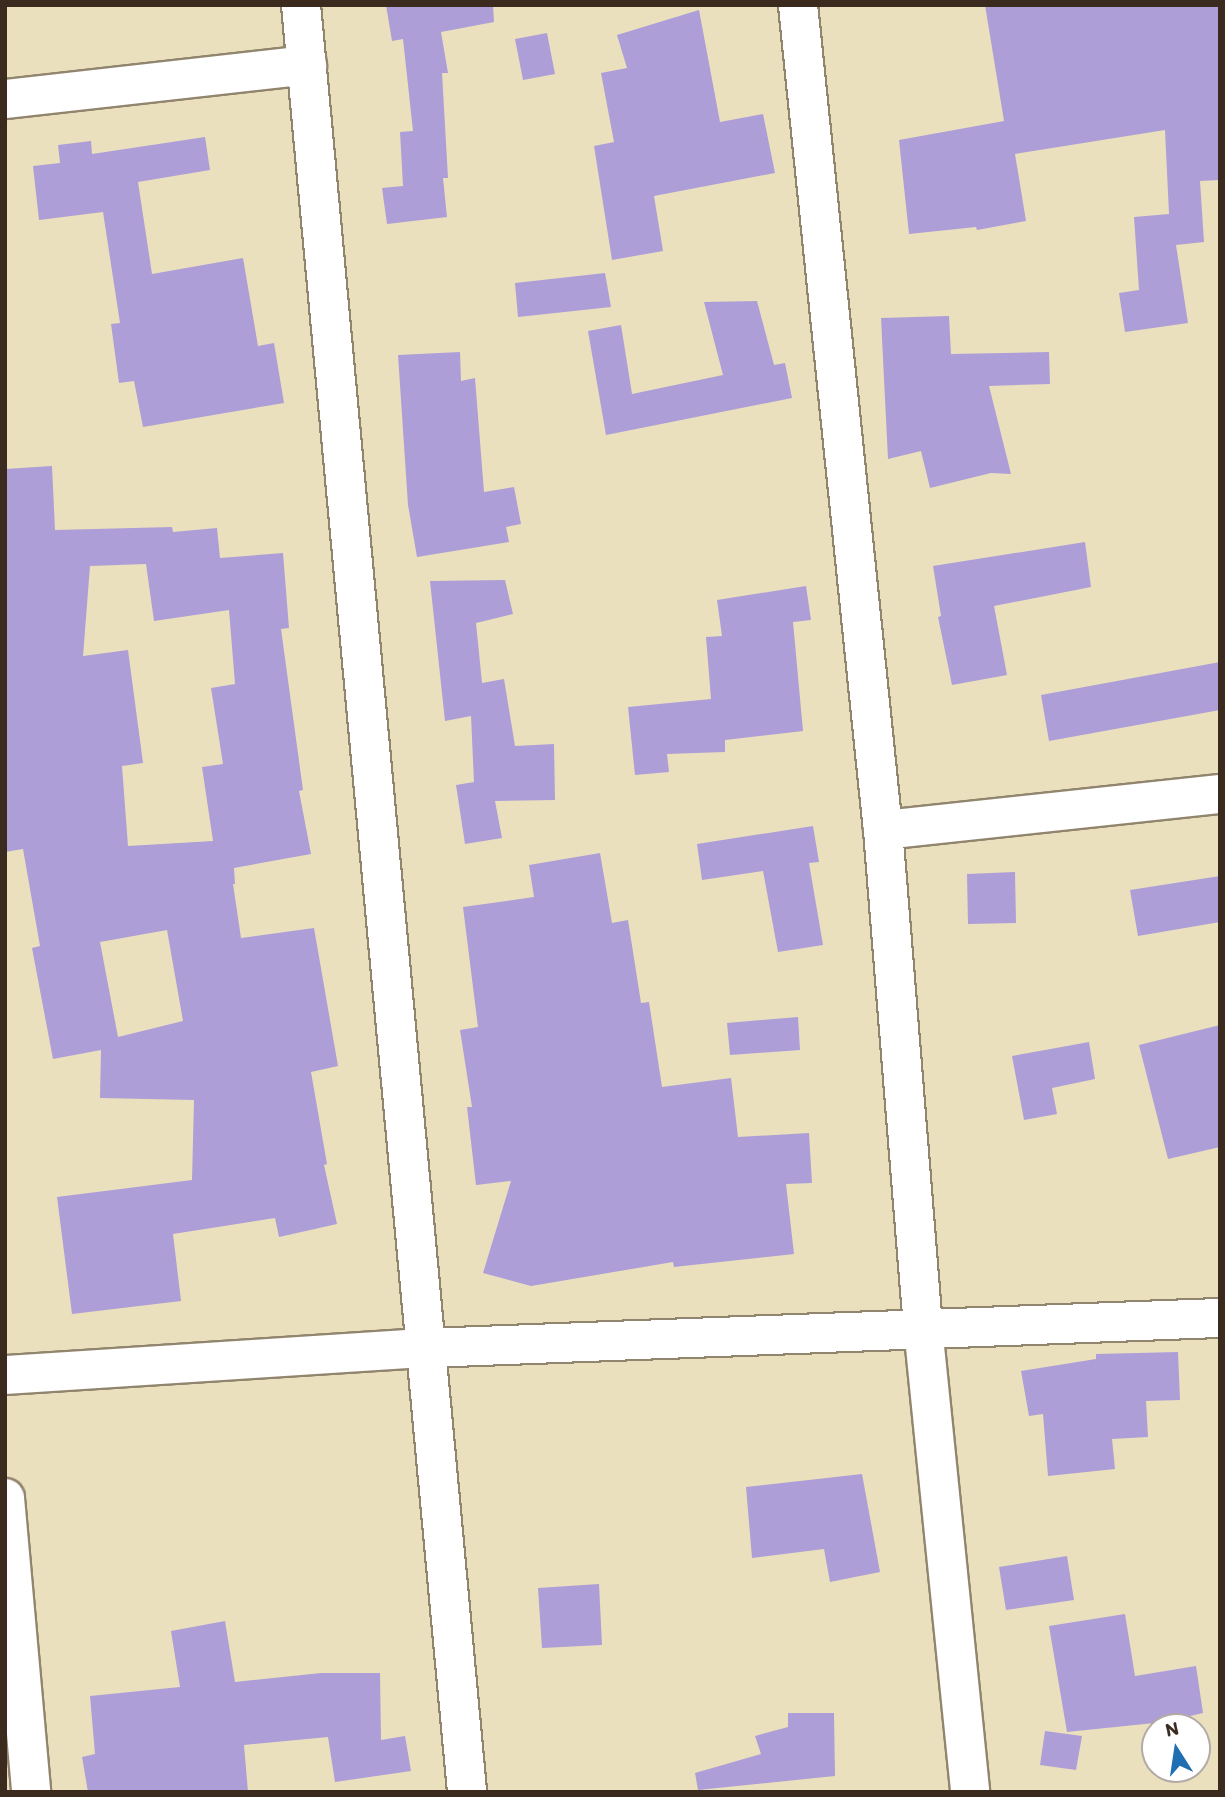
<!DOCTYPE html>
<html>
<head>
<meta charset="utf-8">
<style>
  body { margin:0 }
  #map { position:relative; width:1225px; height:1797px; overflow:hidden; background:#eae0be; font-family:Itim,sans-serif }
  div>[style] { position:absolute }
  .building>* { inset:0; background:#ad9ed7 }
  .roads { filter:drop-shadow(2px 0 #92856e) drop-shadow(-2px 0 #92856e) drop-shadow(0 2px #92856e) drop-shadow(0 -2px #92856e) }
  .minor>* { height:38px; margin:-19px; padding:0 19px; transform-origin:19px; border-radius:19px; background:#fff }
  span { translate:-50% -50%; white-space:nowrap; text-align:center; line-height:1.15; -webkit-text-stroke:6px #fff; paint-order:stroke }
  .frame { position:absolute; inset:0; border:7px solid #3b2a1e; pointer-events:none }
  .north { position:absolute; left:1141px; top:1713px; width:70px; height:70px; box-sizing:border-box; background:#fff; border:2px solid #b1aaa5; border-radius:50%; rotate:348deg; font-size:19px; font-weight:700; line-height:28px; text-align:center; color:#3b2a1e }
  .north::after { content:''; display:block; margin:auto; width:24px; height:32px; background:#1f6fb2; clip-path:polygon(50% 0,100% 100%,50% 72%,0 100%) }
</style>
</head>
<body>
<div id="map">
  <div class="building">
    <i style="clip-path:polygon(386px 5px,493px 5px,494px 22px,441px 32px,448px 73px,442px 73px,448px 178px,443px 178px,447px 217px,387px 224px,382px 188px,403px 186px,400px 132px,413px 131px,403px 39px,392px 41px)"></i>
    <i style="clip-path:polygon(985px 5px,1220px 5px,1220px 180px,1200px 181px,1204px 242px,1176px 245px,1188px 323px,1125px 332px,1119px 293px,1139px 290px,1134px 217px,1169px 214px,1165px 130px,1015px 154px,1026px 221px,977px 230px,976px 227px,909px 234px,899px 140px,1004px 121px)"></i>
    <i style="clip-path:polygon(699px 10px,720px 122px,763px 114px,775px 173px,654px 196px,663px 251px,612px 260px,594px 146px,614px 142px,601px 73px,627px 68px,617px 35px)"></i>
    <i style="clip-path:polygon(547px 33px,555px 74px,523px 80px,515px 39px)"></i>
    <i style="clip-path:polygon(205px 137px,210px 170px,138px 182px,152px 274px,243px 258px,258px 346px,274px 343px,284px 403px,143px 427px,134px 381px,119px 383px,111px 324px,120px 323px,103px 212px,39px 220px,33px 166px,60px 163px,58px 145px,91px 141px,92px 154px)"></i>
    <i style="clip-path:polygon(605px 273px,611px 307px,518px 317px,515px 283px)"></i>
    <i style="clip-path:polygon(757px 301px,774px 365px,785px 363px,792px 398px,606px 435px,588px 331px,621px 325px,632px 394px,723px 375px,704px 302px)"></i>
    <i style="clip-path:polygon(949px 316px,951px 354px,1049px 352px,1050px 384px,989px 386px,1011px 474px,991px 473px,930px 488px,921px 451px,888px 459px,881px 318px)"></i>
    <i style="clip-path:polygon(460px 352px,461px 381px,475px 378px,484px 492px,514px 487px,521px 524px,506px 527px,509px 542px,417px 557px,408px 505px,398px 355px)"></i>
    <i style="clip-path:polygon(evenodd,52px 466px,55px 530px,172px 527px,173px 532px,217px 528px,220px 558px,283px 553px,289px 628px,281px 629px,303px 790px,299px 791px,311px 854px,234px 868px,235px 884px,233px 884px,241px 938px,314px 928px,338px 1066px,311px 1072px,327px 1164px,324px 1165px,337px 1224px,279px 1237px,275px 1218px,173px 1234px,181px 1301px,72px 1314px,57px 1197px,192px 1180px,194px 1100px,100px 1098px,101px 1050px,53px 1059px,32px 948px,40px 946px,23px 849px,5px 852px,5px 469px,52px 466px,146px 564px,154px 621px,229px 610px,235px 684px,211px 688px,223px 764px,202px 767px,213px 841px,128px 846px,122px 766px,143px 763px,128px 650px,83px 656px,90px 566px,146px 564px,52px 466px,167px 930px,183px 1021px,118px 1037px,100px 942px,167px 930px)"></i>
    <i style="clip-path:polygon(1085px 542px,1091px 587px,994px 606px,1007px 675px,952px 685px,938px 617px,941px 616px,933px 566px)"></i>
    <i style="clip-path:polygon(505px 580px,513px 614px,476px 623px,482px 683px,504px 679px,515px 746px,554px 744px,555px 800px,495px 801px,502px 838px,465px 844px,456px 785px,474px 782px,471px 716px,445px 721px,430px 581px)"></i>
    <i style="clip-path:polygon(806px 586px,811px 620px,793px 622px,803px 731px,725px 740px,725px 752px,667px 754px,669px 772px,635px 775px,628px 707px,711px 699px,706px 637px,722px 636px,717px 600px)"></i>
    <i style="clip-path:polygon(1220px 662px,1220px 710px,1049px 741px,1041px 695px)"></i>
    <i style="clip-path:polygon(813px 826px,819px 862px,809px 863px,823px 945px,778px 952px,763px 871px,702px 880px,697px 844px)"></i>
    <i style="clip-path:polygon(600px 853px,612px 923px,628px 920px,641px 1003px,649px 1002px,662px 1087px,731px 1078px,738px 1137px,809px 1133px,812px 1183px,786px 1184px,794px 1254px,674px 1267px,673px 1262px,531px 1286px,483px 1273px,511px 1181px,476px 1185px,467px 1107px,472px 1107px,460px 1030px,478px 1027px,463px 907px,534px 897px,529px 865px)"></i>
    <i style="clip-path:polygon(1015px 872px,1016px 923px,968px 924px,967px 874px)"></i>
    <i style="clip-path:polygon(1220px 876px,1220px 922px,1138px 936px,1130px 890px)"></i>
    <i style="clip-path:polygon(798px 1017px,800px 1050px,730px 1055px,727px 1023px)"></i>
    <i style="clip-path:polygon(1220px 1025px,1220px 1147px,1168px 1159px,1139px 1045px)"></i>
    <i style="clip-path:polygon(1089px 1042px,1095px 1079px,1052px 1088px,1057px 1114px,1024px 1120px,1012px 1056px)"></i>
    <i style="clip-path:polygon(1178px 1352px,1180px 1400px,1146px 1401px,1148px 1437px,1112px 1439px,1115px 1469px,1048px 1476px,1043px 1414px,1029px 1416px,1021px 1371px,1096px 1359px,1096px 1354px)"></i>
    <i style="clip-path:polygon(862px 1474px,880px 1572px,830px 1582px,824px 1549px,752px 1558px,746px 1487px)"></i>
    <i style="clip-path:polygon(1067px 1556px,1074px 1600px,1006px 1610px,999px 1567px)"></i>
    <i style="clip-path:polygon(599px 1584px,602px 1645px,542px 1648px,538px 1588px)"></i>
    <i style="clip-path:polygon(1125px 1614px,1135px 1676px,1196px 1666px,1203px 1713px,1164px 1722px,1067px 1732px,1049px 1626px)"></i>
    <i style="clip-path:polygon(225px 1621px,235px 1682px,321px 1673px,380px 1673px,381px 1740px,405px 1736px,411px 1771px,335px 1782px,328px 1737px,244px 1745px,248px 1792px,88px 1792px,82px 1757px,95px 1754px,90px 1696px,180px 1687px,171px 1631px)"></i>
    <i style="clip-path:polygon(788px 1713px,834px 1713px,835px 1776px,698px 1790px,695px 1773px,761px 1754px,755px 1736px,788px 1727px)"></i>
    <i style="clip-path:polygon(1045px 1731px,1082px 1736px,1076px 1770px,1040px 1765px)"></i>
  </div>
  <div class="roads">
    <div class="minor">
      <i style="left:301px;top:5px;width:1795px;rotate:84.69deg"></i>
      <i style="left:798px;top:5px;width:829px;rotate:84.12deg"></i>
      <i style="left:883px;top:830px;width:499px;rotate:85.4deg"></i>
      <i style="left:923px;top:1327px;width:467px;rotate:84.2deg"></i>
      <i style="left:5px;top:99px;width:304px;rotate:-6.4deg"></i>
      <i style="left:883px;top:830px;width:339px;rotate:-6.1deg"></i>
      <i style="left:5px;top:1375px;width:423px;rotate:-3.7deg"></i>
      <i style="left:427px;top:1348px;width:794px;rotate:-2.17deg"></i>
      <i style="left:5px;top:1498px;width:295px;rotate:84.9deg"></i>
    </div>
  </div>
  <div class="frame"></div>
  <div class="north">N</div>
</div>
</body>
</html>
